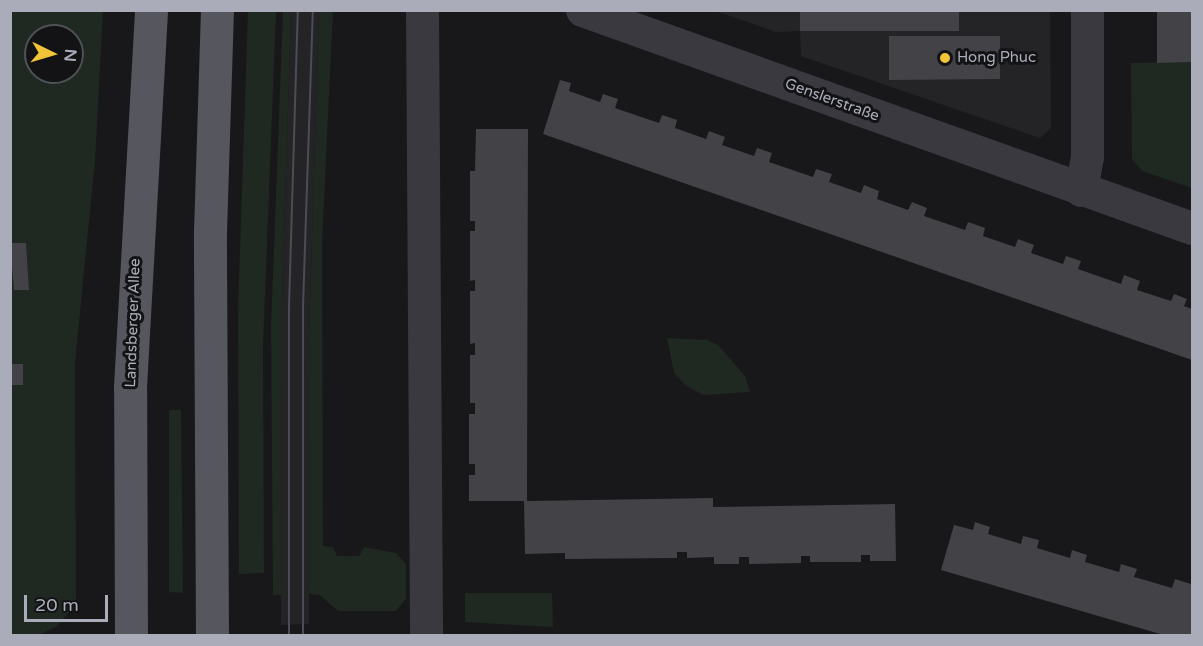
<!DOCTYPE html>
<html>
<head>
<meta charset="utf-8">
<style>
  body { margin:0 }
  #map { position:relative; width:1203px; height:646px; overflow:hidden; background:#18181a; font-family:"Varela Round",sans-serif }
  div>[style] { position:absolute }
  .built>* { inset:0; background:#242427 }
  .green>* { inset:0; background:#1f2821 }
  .building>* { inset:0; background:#424247 }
  .minor>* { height:33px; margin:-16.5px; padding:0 16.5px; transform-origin:16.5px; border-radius:16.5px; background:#39393f }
  .major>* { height:33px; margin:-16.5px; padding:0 16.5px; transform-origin:16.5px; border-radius:16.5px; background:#55565e }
  .tram>* { height:1.5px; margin:-0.75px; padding:0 0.75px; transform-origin:0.75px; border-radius:0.75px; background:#4c4d54 }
  .dots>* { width:16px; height:16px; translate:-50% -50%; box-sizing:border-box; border:3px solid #131315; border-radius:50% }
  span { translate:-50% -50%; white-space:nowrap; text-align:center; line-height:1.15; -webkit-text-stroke:6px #131315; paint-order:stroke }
  .poi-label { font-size:15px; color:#aaadb9 }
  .left { translate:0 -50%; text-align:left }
  .street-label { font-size:15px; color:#aaadb9 }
  .frame { position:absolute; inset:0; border:12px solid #aaadb9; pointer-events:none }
  .north { position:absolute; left:24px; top:24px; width:60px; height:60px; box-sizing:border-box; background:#131315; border:2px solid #4f5157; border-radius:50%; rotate:95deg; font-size:16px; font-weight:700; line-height:24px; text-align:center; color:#aaadb9 }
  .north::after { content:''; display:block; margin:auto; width:21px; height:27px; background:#f2c437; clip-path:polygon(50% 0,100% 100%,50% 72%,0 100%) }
  .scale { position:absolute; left:24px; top:595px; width:84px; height:27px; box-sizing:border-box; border:3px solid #aaadb9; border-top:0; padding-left:8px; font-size:18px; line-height:21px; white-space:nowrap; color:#aaadb9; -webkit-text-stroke:4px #131315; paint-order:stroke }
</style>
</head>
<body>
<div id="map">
  <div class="built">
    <i style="clip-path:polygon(291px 11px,319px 11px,308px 366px,309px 624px,281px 625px,282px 301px)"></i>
    <i style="clip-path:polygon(716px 11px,1050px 11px,1051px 128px,1040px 138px,801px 56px,800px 31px,776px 32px)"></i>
  </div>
  <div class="green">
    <i style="clip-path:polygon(333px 10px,322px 243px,323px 546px,333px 547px,337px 556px,359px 556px,364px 547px,396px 553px,406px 564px,406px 599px,396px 611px,338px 611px,320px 595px,309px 594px,308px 366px,319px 11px)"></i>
    <i style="clip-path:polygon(evenodd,10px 11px,103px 11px,95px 161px,75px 363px,76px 604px,56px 627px,36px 636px,10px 635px,10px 11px,36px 36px,72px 36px,72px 72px,36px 72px,36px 36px)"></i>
    <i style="clip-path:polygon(248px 11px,276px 11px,263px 347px,264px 573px,239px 574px,238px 308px)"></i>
    <i style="clip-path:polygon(283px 11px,291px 11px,282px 301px,281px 595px,273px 595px,271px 327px)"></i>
    <i style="clip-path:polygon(1192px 62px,1192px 188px,1142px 171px,1132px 159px,1131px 63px)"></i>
    <i style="clip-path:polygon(667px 338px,708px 340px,719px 346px,745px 376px,750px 392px,704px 395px,686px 386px,674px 373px)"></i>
    <i style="clip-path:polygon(169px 410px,181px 410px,183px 593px,169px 592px)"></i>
    <i style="clip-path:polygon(465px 593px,552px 593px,553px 627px,465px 622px)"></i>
  </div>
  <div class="building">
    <i style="clip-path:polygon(800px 10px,959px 10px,959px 31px,800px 31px)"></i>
    <i style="clip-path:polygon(1157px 10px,1192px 10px,1192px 62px,1157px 63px)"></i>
    <i style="clip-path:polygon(889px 36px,1000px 36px,1000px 79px,889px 80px)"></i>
    <i style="clip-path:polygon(560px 80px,571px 83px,569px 91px,600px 102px,603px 94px,618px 99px,615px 108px,659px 123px,662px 115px,677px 120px,675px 128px,706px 139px,709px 131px,725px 137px,722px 145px,754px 156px,757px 148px,772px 153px,769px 162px,813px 177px,816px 169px,832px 174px,829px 182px,861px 193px,864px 185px,879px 191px,877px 199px,908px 210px,912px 202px,927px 208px,924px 216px,965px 230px,968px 222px,985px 228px,983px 236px,1015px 247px,1018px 239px,1034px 245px,1031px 253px,1063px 264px,1066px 256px,1081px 261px,1078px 269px,1121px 284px,1124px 275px,1140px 281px,1137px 290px,1171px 301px,1174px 294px,1187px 299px,1184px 306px,1192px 309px,1192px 360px,543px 134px)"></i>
    <i style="clip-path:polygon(476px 129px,528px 129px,527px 501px,713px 498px,713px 507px,895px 504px,896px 561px,870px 561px,870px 555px,861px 555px,861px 562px,810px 562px,810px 556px,801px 556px,801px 563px,749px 564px,749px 557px,739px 557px,739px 564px,714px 564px,714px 557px,687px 558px,687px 552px,677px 552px,677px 558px,565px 559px,565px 553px,525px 554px,524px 501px,469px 501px,469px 475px,475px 475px,475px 464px,469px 464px,469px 414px,475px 414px,475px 403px,470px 403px,470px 355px,475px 355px,475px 343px,470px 344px,470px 291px,475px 291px,475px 280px,470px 281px,470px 231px,475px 231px,475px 221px,470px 221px,470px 171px,475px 171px)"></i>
    <i style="clip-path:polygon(10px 243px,26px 243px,29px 290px,14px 290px)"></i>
    <i style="clip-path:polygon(10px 364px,23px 364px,23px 385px,10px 385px)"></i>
    <i style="clip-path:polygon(975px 522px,990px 527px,988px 534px,1021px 544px,1023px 536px,1039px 540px,1037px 548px,1070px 558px,1072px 550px,1087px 555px,1085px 562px,1119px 572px,1121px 564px,1137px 569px,1134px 577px,1138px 578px,1172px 588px,1175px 579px,1191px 584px,1192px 636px,1167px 636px,941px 570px,954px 525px,973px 530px)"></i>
  </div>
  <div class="minor">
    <i style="left:422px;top:10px;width:626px;rotate:89.63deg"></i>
    <i style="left:582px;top:10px;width:648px;rotate:19.67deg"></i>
    <i style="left:1081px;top:190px;width:34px;rotate:-80deg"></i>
    <i style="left:1087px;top:157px;width:147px;rotate:-90deg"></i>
  </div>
  <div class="major">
    <i style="left:131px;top:636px;width:249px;rotate:-90.2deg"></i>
    <i style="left:130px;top:387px;width:378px;rotate:-86.8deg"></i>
    <i style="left:212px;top:636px;width:404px;rotate:-90.3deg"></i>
    <i style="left:210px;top:232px;width:222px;rotate:-88.2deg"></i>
  </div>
  <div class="tram">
    <i style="left:289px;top:636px;width:329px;rotate:-90deg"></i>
    <i style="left:289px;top:307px;width:297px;rotate:-88.3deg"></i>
    <i style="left:303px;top:636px;width:329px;rotate:-90deg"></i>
    <i style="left:303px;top:307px;width:297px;rotate:-88.1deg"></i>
  </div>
  <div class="dots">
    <i style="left:945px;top:58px;background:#f2c437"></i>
  </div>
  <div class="poi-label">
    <span class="left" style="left:957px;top:58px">Hong Phuc</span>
  </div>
  <div class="street-label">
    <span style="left:832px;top:100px;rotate:20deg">Genslerstraße</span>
    <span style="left:133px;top:323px;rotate:-88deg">Landsberger Allee</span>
  </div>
  <div class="frame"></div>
  <div class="north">N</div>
  <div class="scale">20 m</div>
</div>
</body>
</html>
